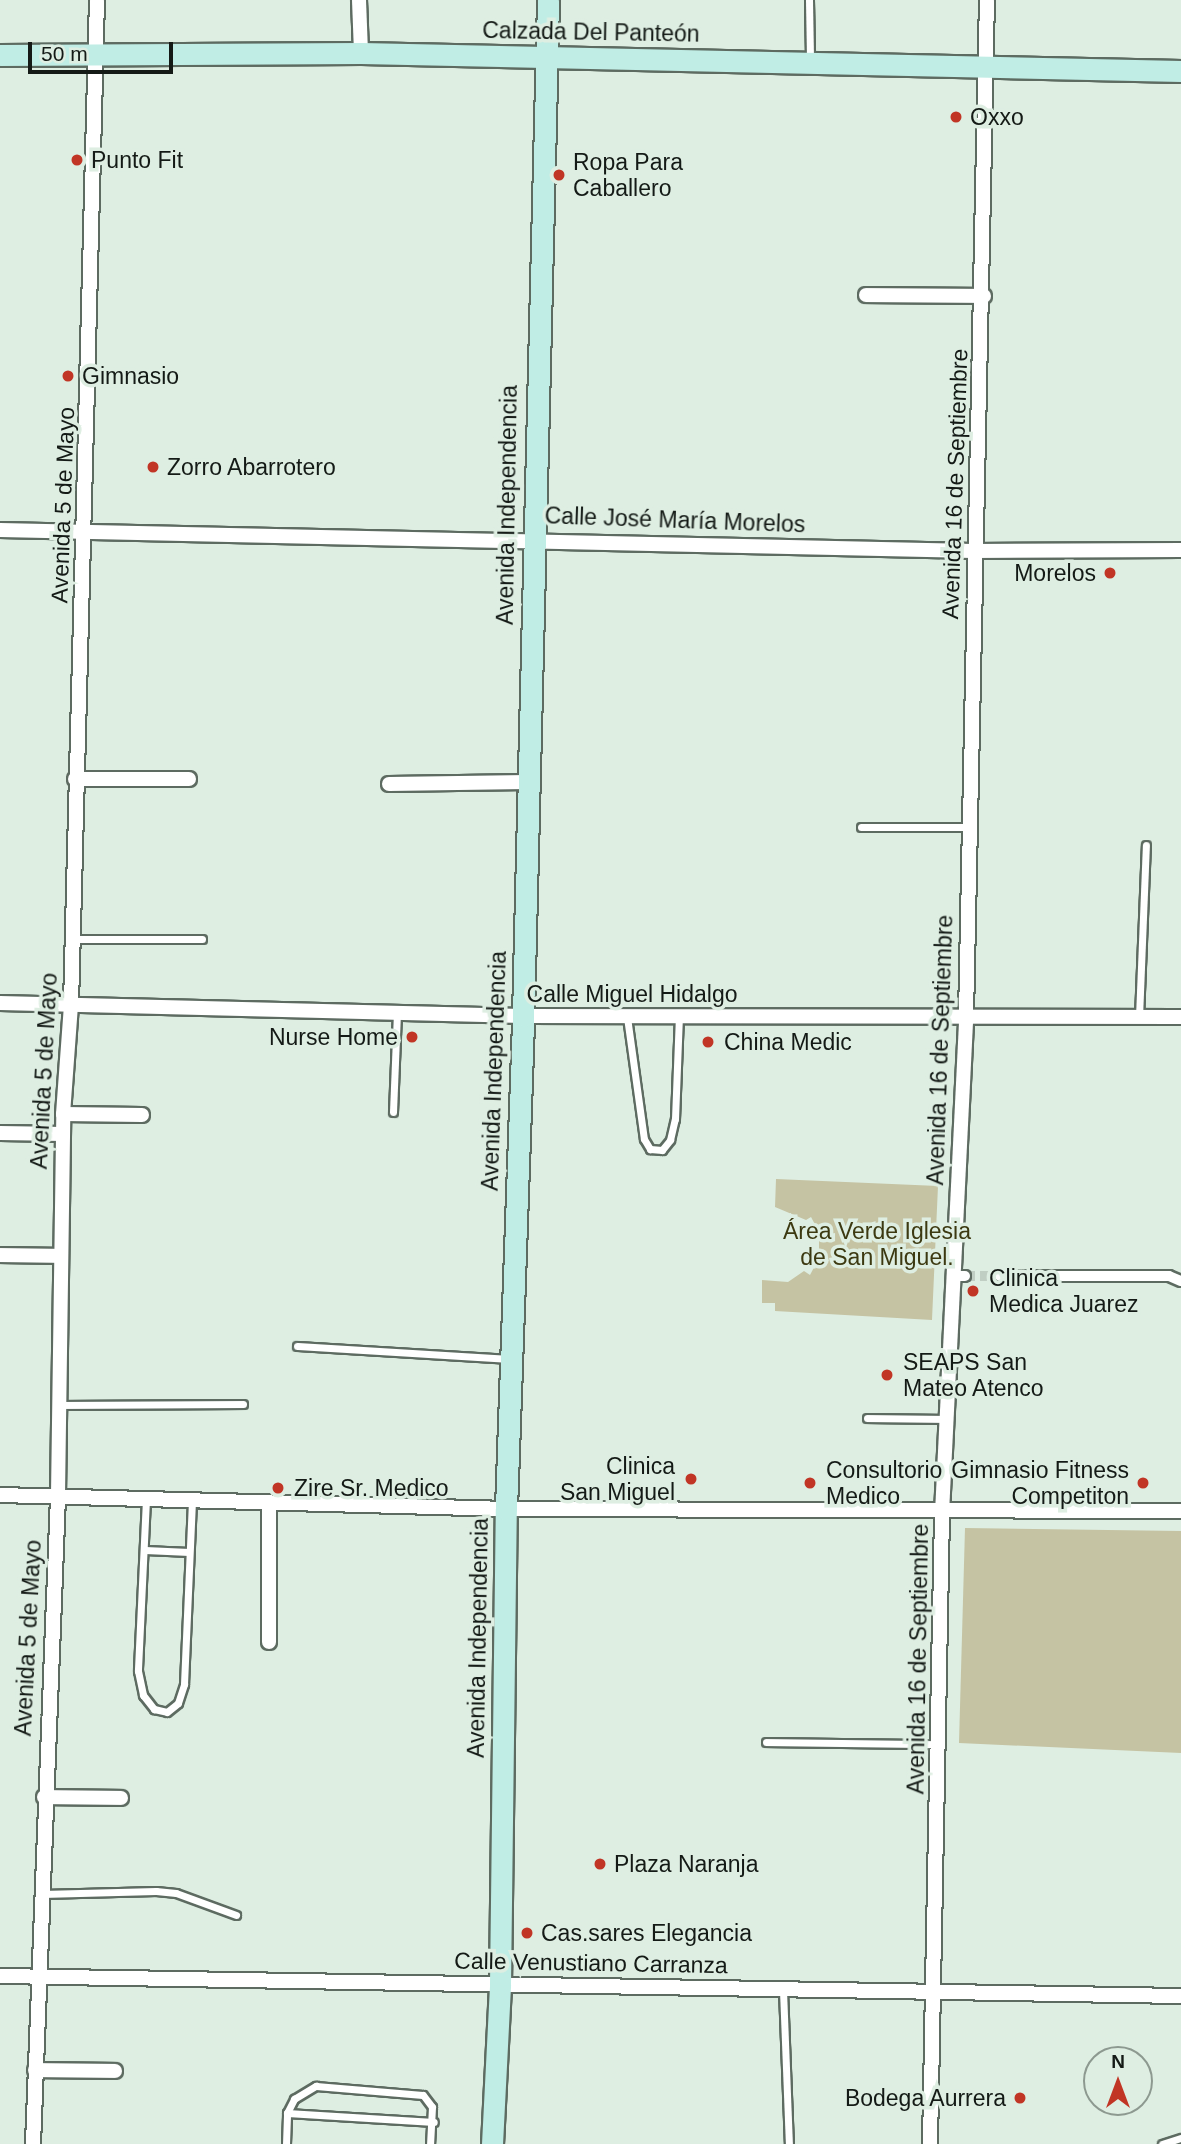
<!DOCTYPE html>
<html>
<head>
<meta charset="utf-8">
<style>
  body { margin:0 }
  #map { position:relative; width:1181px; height:2144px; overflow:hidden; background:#deeee2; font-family:Helvetica,sans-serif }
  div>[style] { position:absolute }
  .green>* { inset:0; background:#c5c3a3 }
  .pedestrian-tunnel>* { height:10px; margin-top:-5px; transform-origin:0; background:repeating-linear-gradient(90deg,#c0cec3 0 10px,transparent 0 15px) }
  .roads { filter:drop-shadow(2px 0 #5d6b61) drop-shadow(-2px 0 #5d6b61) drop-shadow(0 2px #5d6b61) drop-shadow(0 -2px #5d6b61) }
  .service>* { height:7px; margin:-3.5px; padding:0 3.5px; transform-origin:3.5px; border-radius:3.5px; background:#fff }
  .pedestrian>* { height:10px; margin:-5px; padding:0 5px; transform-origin:5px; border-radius:5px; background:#fff }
  .minor>* { height:14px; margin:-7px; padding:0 7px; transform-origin:7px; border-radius:7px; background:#fff }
  .secondary>* { height:21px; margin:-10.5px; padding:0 10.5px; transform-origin:10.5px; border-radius:10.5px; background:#c0ede5 }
  .dots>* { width:19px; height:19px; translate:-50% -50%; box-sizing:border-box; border:4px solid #deeee2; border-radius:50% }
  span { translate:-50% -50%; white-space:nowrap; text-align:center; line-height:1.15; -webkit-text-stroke:7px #deeee2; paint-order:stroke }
  .street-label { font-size:23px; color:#141a16 }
  .poi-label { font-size:23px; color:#141a16 }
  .left { translate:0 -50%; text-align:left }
  .right { translate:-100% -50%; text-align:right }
  .park-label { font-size:23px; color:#3c3911 }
  .north { position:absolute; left:1083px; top:2046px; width:70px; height:70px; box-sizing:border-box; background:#deeee2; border:2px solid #8d9990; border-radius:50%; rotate:0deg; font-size:19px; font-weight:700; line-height:28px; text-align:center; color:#141a16 }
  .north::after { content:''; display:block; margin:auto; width:24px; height:32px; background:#c13525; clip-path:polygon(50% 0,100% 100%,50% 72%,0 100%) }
  .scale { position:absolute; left:28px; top:42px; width:145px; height:32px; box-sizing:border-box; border:4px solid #141a16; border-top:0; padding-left:9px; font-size:21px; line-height:24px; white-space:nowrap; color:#141a16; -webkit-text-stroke:5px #deeee2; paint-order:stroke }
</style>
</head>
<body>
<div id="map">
  <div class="green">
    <i style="clip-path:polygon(776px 1179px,938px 1186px,932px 1320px,775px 1311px,775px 1303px,762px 1303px,762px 1280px,788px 1282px,804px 1271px,810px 1275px,819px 1258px,819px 1232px,811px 1217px,806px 1220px,775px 1207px)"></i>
    <i style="clip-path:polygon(965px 1528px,1181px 1531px,1181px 1753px,959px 1743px)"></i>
  </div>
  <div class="pedestrian-tunnel">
    <i style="left:965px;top:1276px;width:35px"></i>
  </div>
  <div class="roads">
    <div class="service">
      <i style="left:809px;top:0;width:59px;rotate:89deg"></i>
      <i style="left:861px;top:827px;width:108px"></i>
      <i style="left:73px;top:939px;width:129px"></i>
      <i style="left:627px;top:1017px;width:123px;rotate:82.1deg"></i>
      <i style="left:644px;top:1139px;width:12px;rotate:59deg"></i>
      <i style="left:650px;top:1149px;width:12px;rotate:5deg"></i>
      <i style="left:662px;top:1150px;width:13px;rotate:-51deg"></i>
      <i style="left:670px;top:1140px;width:22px;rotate:-77deg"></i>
      <i style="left:675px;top:1119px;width:102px;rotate:-87.8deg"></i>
      <i style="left:1139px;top:1017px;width:172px;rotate:-87.7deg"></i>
      <i style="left:393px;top:1112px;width:99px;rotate:-87.7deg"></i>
      <i style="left:297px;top:1346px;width:210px;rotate:3.5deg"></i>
      <i style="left:60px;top:1405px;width:183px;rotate:-0.3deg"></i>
      <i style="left:867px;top:1418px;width:79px;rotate:0.7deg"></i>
      <i style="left:146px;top:1499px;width:172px;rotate:92.7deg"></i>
      <i style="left:138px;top:1671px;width:25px;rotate:78deg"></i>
      <i style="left:143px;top:1695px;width:18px;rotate:52deg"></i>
      <i style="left:154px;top:1709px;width:13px;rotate:13deg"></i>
      <i style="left:167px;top:1712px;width:14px;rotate:-39deg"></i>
      <i style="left:178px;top:1703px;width:20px;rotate:-72deg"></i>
      <i style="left:184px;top:1684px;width:184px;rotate:-87.5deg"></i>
      <i style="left:145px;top:1550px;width:44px;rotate:2.6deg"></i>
      <i style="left:766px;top:1742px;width:171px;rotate:0.7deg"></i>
      <i style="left:42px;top:1894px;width:114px;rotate:-1.5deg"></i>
      <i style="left:156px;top:1891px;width:20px;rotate:6deg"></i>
      <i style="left:176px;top:1893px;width:64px;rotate:20.1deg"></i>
      <i style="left:783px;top:1990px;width:154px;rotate:87.8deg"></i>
      <i style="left:287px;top:2113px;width:147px;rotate:3.5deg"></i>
      <i style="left:286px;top:2144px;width:31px;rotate:-88deg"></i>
      <i style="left:287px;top:2113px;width:16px;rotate:-63deg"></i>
      <i style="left:294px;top:2099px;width:26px;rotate:-31deg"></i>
      <i style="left:316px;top:2086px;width:107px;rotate:4.8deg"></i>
      <i style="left:423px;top:2095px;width:15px;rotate:53deg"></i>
      <i style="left:432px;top:2107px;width:37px;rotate:93deg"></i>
      <i style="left:1162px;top:2144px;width:20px;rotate:-18deg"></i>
    </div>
    <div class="pedestrian">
      <i style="left:954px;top:1276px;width:11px"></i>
      <i style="left:1000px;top:1276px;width:169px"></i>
      <i style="left:1169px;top:1276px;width:13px;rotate:23deg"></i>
    </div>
    <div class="minor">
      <i style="left:359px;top:0;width:53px;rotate:87.8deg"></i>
      <i style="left:866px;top:295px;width:118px;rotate:0.5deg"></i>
      <i style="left:0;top:530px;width:973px;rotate:1.24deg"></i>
      <i style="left:973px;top:551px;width:208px;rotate:-0.3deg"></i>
      <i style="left:75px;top:779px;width:114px"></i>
      <i style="left:389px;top:784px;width:138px;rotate:-0.8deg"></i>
      <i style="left:0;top:1003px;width:523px;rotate:1.42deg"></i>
      <i style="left:523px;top:1016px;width:658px;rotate:0.09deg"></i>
      <i style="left:63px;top:1114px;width:79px;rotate:0.7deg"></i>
      <i style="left:0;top:1133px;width:63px;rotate:0.9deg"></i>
      <i style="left:0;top:1255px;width:61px;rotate:0.9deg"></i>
      <i style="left:0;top:1495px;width:506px;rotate:1.58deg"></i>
      <i style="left:506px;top:1509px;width:675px;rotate:0.17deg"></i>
      <i style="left:269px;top:1642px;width:140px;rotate:-90deg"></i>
      <i style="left:44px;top:1797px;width:77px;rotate:0.7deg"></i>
      <i style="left:0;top:1976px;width:1181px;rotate:0.97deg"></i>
      <i style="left:35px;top:2070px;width:80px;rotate:0.7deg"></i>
      <i style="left:33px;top:2144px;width:649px;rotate:-87.79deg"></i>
      <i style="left:58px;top:1495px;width:381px;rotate:-89.2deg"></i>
      <i style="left:63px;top:1114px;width:109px;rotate:-85.8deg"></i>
      <i style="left:71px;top:1005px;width:1005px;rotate:-88.52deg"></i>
      <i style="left:930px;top:2144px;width:631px;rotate:-88.91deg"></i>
      <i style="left:942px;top:1513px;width:497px;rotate:-87.2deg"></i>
      <i style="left:966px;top:1017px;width:1017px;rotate:-88.82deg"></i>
    </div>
    <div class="secondary">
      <i style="left:0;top:55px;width:361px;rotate:-0.3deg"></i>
      <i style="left:361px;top:53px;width:820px;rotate:1.26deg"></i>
      <i style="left:492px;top:2144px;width:160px;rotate:-87.1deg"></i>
      <i style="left:500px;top:1984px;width:475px;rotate:-89.3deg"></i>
      <i style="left:506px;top:1509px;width:493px;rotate:-88deg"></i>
      <i style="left:523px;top:1016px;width:1016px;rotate:-88.59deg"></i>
    </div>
  </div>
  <div class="dots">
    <i style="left:956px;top:117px;background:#c13525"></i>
    <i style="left:77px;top:160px;background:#c13525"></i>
    <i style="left:559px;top:175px;background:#c13525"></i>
    <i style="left:68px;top:376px;background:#c13525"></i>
    <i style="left:153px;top:467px;background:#c13525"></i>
    <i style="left:1110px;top:573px;background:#c13525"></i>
    <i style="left:412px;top:1037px;background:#c13525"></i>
    <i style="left:708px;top:1042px;background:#c13525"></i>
    <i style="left:973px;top:1291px;background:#c13525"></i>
    <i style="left:887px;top:1375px;background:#c13525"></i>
    <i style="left:691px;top:1479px;background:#c13525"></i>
    <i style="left:810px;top:1483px;background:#c13525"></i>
    <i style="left:1143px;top:1483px;background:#c13525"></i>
    <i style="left:278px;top:1488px;background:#c13525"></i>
    <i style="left:600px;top:1864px;background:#c13525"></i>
    <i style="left:527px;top:1933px;background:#c13525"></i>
    <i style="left:1020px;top:2098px;background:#c13525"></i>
  </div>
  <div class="street-label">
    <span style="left:591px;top:32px;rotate:1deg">Calzada Del Panteón</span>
    <span style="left:955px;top:484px;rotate:-88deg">Avenida 16 de Septiembre</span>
    <span style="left:63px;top:505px;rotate:-88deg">Avenida 5 de Mayo</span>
    <span style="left:507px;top:505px;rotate:-89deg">Avenida Independencia</span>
    <span style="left:675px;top:520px;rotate:2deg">Calle José María Morelos</span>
    <span style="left:632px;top:994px">Calle Miguel Hidalgo</span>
    <span style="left:940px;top:1050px;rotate:-88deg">Avenida 16 de Septiembre</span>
    <span style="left:44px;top:1071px;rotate:-87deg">Avenida 5 de Mayo</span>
    <span style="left:494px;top:1071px;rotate:-88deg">Avenida Independencia</span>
    <span style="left:28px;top:1638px;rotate:-87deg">Avenida 5 de Mayo</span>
    <span style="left:478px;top:1638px;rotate:-89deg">Avenida Independencia</span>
    <span style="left:918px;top:1659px;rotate:-89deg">Avenida 16 de Septiembre</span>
    <span style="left:591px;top:1963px;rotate:1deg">Calle Venustiano Carranza</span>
  </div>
  <div class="poi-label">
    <span class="left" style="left:970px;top:117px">Oxxo</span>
    <span class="left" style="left:91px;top:160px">Punto Fit</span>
    <span class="left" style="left:573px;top:175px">Ropa Para<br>Caballero</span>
    <span class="left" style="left:82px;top:376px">Gimnasio</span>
    <span class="left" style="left:167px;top:467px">Zorro Abarrotero</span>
    <span class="right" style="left:1096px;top:573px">Morelos</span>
    <span class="right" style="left:398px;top:1037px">Nurse Home</span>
    <span class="left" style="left:724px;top:1042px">China Medic</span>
    <span class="left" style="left:989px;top:1291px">Clinica<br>Medica Juarez</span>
    <span class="left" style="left:903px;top:1375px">SEAPS San<br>Mateo Atenco</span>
    <span class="right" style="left:675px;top:1479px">Clinica<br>San Miguel</span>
    <span class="left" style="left:826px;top:1483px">Consultorio<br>Medico</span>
    <span class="right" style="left:1129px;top:1483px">Gimnasio Fitness<br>Competiton</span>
    <span class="left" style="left:294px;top:1488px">Zire Sr. Medico</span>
    <span class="left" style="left:614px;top:1864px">Plaza Naranja</span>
    <span class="left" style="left:541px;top:1933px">Cas.sares Elegancia</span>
    <span class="right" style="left:1006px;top:2098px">Bodega Aurrera</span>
  </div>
  <div class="park-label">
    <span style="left:877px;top:1244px">Área Verde Iglesia<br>de San Miguel.</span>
  </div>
  <div class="north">N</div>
  <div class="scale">50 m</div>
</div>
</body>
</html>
